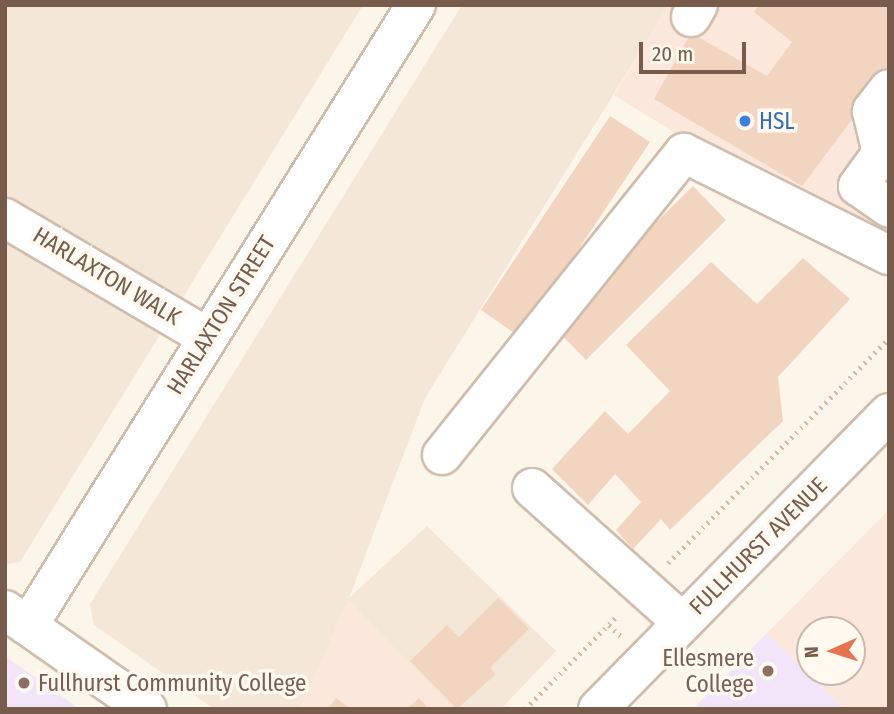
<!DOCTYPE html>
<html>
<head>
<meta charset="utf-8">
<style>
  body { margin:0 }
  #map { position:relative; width:894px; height:714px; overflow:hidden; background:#fcf5e9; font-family:"Fira Sans Condensed",sans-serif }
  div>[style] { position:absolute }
  .residential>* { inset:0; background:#f4e7d7 }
  .commercial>* { inset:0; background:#fce7dd }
  .education>* { inset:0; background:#f2e5f9 }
  .building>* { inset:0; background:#f2d5c0 }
  .path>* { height:4.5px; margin-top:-2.25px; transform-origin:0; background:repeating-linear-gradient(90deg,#d7b8a3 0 2px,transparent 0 7px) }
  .roads { filter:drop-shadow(2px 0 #cfbdae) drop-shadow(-2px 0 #cfbdae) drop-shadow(0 2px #cfbdae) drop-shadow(0 -2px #cfbdae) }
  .minor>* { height:38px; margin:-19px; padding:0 19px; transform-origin:19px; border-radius:19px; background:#fff }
  .dots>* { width:19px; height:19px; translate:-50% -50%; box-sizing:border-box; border:4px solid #fff9ef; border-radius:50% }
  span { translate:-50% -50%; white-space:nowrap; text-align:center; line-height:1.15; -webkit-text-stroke:7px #fff9ef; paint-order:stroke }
  .shop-label { font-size:23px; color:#366cbe }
  .left { translate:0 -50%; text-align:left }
  .street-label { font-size:23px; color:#775c4c }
  .education-label { font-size:23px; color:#785e54 }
  .right { translate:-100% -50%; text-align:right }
  .frame { position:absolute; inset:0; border:7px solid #775c4c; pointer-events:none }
  .north { position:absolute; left:796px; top:616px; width:70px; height:70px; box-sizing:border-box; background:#fff9ef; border:2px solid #c9baae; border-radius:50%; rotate:267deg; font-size:19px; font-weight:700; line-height:28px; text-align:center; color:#775c4c }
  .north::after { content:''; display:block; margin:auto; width:24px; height:32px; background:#e5744f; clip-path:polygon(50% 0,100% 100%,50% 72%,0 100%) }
  .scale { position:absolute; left:639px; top:42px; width:107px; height:32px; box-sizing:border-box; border:4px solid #775c4c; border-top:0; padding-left:9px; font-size:21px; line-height:24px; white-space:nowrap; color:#775c4c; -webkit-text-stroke:5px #fff9ef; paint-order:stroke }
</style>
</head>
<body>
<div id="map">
  <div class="residential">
    <i style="clip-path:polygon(5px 5px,363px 5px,20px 562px,6px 564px)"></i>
    <i style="clip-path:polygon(462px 5px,669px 5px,425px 398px,349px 598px,427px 526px,556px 651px,501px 709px,453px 709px,349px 601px,300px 709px,214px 709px,94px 625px,90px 604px)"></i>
  </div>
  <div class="commercial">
    <i style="clip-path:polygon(669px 5px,889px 5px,889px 265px,614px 95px)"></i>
    <i style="clip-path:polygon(evenodd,889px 510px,889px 709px,844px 709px,767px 633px,889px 510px,810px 630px,852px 630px,852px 672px,810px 672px,810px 630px)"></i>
    <i style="clip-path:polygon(348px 600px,453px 709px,300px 709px)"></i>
  </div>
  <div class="education">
    <i style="clip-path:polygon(767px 633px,844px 709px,693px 709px)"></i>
    <i style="clip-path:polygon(5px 656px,80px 709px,5px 709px)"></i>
  </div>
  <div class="building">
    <i style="clip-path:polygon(759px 5px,889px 5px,889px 70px,802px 186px,654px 99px,691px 33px,767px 76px,792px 42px,754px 12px)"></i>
    <i style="clip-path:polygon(610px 116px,650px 142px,520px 337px,481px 310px)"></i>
    <i style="clip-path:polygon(693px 186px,726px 220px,586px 360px,552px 325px)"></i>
    <i style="clip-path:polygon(803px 258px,850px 299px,778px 377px,783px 421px,670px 530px,661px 519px,633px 549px,616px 530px,641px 502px,615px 474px,588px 505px,552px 469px,605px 411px,628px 434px,670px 391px,626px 345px,711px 262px,757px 304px)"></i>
    <i style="clip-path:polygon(498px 598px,529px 629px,490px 668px,496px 674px,457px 709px,410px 661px,447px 625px,459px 637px)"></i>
    <i style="clip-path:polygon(336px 698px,351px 709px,328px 709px)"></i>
    <i style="clip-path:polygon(419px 698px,429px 709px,407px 709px)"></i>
  </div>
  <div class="path">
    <i style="left:668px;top:563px;width:315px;rotate:-45.5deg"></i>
    <i style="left:609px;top:625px;width:16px;rotate:43deg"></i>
    <i style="left:525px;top:709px;width:132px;rotate:-45.3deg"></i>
  </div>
  <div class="roads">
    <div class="minor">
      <i style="left:691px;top:17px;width:14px;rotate:-60deg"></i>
      <i style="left:889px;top:89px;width:28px;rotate:128deg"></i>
      <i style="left:872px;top:111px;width:43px;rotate:76.6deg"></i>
      <i style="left:882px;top:153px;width:41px;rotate:126deg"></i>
      <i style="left:858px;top:186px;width:38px;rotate:35deg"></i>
      <i style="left:5px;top:218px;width:234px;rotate:30.5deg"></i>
      <i style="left:442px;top:455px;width:387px;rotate:-51.3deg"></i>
      <i style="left:684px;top:153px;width:229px;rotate:26.5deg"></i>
      <i style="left:532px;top:488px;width:201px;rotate:41.8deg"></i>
      <i style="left:5px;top:610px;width:173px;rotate:34.9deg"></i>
      <i style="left:28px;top:626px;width:732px;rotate:-58deg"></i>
      <i style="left:598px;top:709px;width:415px;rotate:-45.5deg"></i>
    </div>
  </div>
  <div class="dots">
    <i style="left:745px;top:121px;background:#3f7fe0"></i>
    <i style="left:768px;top:671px;background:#8d6e63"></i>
    <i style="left:24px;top:683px;background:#8d6e63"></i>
  </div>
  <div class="shop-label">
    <span class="left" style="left:759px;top:121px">HSL</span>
  </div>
  <div class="street-label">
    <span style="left:107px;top:276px;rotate:31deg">HARLAXTON WALK</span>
    <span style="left:221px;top:315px;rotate:-58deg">HARLAXTON STREET</span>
    <span style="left:758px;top:546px;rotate:-45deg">FULLHURST AVENUE</span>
  </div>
  <div class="education-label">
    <span class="right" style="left:754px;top:671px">Ellesmere<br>College</span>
    <span class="left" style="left:38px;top:683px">Fullhurst Community College</span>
  </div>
  <div class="frame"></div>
  <div class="north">N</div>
  <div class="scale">20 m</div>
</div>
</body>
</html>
